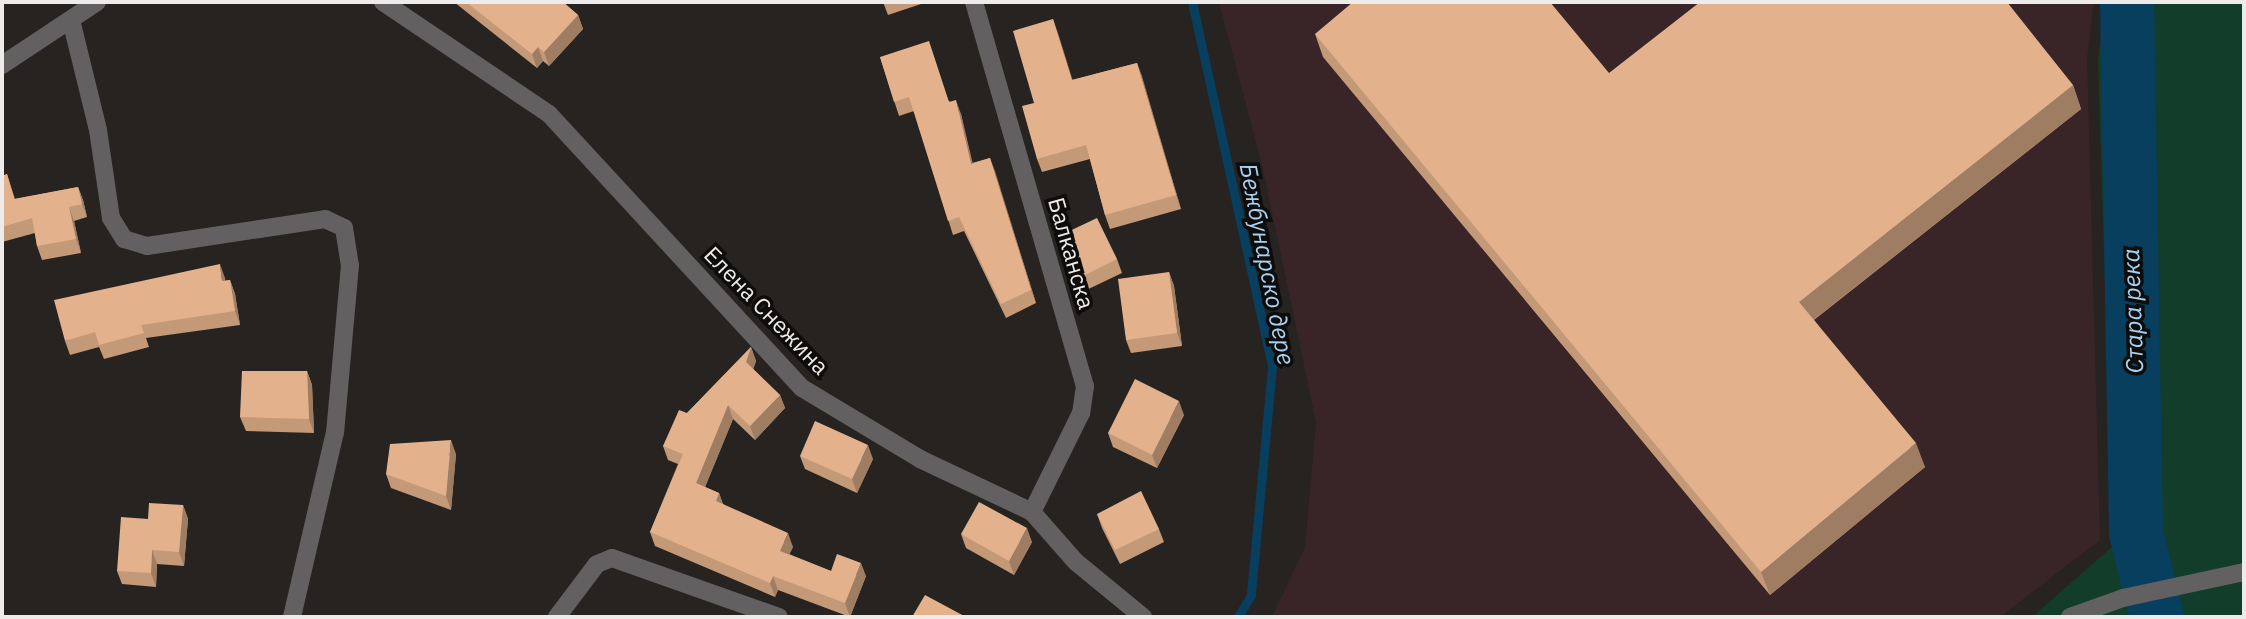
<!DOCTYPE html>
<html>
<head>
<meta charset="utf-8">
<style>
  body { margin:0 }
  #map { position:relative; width:2246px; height:619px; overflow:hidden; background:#262321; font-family:"IBM Plex Sans",sans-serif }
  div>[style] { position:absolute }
  .industrial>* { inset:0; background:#392527 }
  .green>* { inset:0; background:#123d2b }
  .stream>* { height:9px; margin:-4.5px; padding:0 4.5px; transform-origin:4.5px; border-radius:4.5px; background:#083e5e }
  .river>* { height:54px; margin:-27px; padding:0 27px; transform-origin:27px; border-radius:27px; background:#083e5e }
  .street>* { height:18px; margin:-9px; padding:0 9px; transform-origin:9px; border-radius:9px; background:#626061 }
  .wall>* { inset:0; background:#c39978 }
  .shaded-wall>* { inset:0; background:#9f7d62 }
  .building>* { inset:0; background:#e3b28c }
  span { translate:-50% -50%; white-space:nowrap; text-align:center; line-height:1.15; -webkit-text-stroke:7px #0e0d0c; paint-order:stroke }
  .street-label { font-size:23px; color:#eeeceb }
  .water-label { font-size:24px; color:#a8d2f3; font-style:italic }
  .frame { position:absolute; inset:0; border:4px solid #eeeceb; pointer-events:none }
</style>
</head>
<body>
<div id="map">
  <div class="industrial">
    <i style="clip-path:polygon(1219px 2px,2094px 2px,2087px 58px,2100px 540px,2000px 617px,1272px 617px,1305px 547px,1316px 422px,1263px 169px)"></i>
  </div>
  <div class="green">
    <i style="clip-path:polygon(2105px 2px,2244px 2px,2244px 617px,2032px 617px,2113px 546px,2098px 60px)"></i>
  </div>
  <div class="stream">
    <i style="left:1192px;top:2px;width:374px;rotate:77.6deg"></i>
    <i style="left:1272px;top:367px;width:229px;rotate:95.3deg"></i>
    <i style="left:1251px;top:595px;width:26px;rotate:121deg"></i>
  </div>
  <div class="river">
    <i style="left:2127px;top:2px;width:531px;rotate:89.03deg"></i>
    <i style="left:2136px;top:533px;width:87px;rotate:76deg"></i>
  </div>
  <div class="street">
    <i style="left:383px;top:2px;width:200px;rotate:34deg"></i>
    <i style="left:549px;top:114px;width:373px;rotate:47.3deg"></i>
    <i style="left:802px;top:388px;width:138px;rotate:31deg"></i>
    <i style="left:920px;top:459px;width:124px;rotate:25.3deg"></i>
    <i style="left:1032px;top:512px;width:67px;rotate:48.7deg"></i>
    <i style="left:1076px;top:562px;width:87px;rotate:39.4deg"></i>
    <i style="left:974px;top:2px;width:400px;rotate:73.9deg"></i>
    <i style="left:1085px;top:386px;width:27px;rotate:98deg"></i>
    <i style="left:1081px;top:413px;width:110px;rotate:116.3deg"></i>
    <i style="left:71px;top:20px;width:113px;rotate:76.2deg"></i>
    <i style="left:98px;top:130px;width:89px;rotate:81.6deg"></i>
    <i style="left:111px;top:218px;width:25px;rotate:58deg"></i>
    <i style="left:124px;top:239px;width:24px;rotate:17deg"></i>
    <i style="left:147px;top:246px;width:180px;rotate:-8.6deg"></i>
    <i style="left:325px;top:219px;width:21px;rotate:25deg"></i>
    <i style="left:344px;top:228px;width:37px;rotate:81deg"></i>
    <i style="left:350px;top:265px;width:168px;rotate:95.1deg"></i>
    <i style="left:335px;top:432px;width:190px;rotate:103.1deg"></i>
    <i style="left:2px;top:65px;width:114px;rotate:-33.6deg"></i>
    <i style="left:557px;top:617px;width:66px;rotate:-53deg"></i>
    <i style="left:597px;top:564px;width:16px;rotate:-22deg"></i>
    <i style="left:612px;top:558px;width:177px;rotate:19.5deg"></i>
    <i style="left:2070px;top:617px;width:56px;rotate:-19.7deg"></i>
    <i style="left:2123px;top:598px;width:124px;rotate:-12.1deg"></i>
  </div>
  <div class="wall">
    <i style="clip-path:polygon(454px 2px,563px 2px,578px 15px,583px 29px,549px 66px,543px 61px,537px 68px)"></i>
    <i style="clip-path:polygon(883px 2px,927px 2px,888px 15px)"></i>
    <i style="clip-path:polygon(1053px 19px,1072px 80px,1137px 63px,1181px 209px,1110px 229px,1105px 215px,1090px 159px,1042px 172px,1037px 159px)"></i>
    <i style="clip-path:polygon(1315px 34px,1609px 73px,2073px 85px,2081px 109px,1814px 320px,1925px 467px,1770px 595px,1323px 57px)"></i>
    <i style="clip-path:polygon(880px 57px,949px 101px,961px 114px,972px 163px,990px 158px,1036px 303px,1006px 318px,964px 231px,953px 235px,914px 111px,899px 116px)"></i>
    <i style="clip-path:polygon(7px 174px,15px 199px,78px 187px,83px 200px,87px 217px,74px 221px,81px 253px,42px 260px,37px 246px,35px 233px,2px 242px,2px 176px)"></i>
    <i style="clip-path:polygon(1059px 236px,1117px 259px,1122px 273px,1078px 294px)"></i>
    <i style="clip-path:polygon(1169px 272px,1174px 286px,1182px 346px,1131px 353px,1126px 340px)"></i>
    <i style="clip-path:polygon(225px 278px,225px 281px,230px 280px,235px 294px,240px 325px,146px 338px,149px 347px,104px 359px,99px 347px,70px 355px,65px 341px)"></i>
    <i style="clip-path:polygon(751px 347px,756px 361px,753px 369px,780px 395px,785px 408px,755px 440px,733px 419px,705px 487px,719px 493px,723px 504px,793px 547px,789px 554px,831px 571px,866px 576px,850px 617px,778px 590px,775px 597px,655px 546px,650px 532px,678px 464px,668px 460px,663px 446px,687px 413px)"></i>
    <i style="clip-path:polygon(307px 371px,312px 385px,314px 433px,246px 431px,240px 417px)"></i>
    <i style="clip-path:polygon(1184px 415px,1157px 468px,1113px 447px,1108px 433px)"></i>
    <i style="clip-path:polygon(456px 454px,451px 510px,391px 488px,386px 474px)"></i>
    <i style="clip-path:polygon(800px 456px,873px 459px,857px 493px,805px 469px)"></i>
    <i style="clip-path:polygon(183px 505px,188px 519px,184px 566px,157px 564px,156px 587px,122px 584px,117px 571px,148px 519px)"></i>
    <i style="clip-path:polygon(1097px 514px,1159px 529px,1164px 542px,1120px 564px,1102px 528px)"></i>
    <i style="clip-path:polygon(961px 534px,1032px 542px,1014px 575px,966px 548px)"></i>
  </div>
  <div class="shaded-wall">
    <i style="clip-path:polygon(578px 15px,583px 29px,549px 66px,544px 52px)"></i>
    <i style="clip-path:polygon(1053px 19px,1058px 33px,1077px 94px,1072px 80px)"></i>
    <i style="clip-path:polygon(538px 47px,543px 61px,537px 68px,532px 54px)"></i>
    <i style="clip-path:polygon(1137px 63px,1142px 76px,1181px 209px,1176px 195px)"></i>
    <i style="clip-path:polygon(2073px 85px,2081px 109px,1807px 325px,1799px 302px)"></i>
    <i style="clip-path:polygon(956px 100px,961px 114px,976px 177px,971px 164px)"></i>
    <i style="clip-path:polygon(990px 158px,995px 171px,1036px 303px,1031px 290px)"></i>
    <i style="clip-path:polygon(78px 187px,83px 200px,87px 217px,82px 204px)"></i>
    <i style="clip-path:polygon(69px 207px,74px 221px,81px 253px,76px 239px)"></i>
    <i style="clip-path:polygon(220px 264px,225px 278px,227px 295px,222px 281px)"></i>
    <i style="clip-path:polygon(1169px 272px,1174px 286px,1182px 346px,1177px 333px)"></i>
    <i style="clip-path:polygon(230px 280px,235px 294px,240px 325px,235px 311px)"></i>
    <i style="clip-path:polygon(751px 347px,756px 361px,751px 376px,746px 362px)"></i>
    <i style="clip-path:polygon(307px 371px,312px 385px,314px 433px,309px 419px)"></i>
    <i style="clip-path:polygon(780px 395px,785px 408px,755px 440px,750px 426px)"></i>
    <i style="clip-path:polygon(1179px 401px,1184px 415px,1157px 468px,1152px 455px)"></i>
    <i style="clip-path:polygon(728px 405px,733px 419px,701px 497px,696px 483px)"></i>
    <i style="clip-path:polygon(451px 440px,456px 454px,451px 510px,446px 496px)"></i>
    <i style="clip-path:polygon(1916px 443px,1925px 467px,1770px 595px,1761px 572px)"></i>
    <i style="clip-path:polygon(868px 445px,873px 459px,857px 493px,852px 479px)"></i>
    <i style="clip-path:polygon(719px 493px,724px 507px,716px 501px)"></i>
    <i style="clip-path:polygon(183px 505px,188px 519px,184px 566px,179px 552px)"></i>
    <i style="clip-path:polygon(1027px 528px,1032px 542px,1014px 575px,1009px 561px)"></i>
    <i style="clip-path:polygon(788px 533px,793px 547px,785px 564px,780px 551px)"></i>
    <i style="clip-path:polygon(152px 550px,157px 564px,156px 587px,151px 573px)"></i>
    <i style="clip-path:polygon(861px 563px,866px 576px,850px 617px,845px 603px)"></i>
    <i style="clip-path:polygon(773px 576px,778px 590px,775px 597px,770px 583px)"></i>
  </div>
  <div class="building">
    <i style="clip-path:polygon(466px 2px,563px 2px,578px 15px,544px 52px,538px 47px,532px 54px)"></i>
    <i style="clip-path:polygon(1353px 2px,1550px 2px,1609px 73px,1700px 2px,2007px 2px,2073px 85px,1799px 302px,1916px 443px,1761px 572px,1315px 34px)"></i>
    <i style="clip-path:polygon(1053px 19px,1072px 80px,1137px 63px,1176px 195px,1105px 215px,1086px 145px,1037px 159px,1022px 106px,1034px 103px,1013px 31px)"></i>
    <i style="clip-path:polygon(929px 41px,949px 102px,956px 100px,971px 164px,990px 158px,1031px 290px,1001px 304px,959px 217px,948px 221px,909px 97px,894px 102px,880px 57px)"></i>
    <i style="clip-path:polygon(7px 174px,14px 199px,78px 187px,82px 204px,69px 207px,76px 239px,37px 246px,32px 218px,2px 227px,2px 176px)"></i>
    <i style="clip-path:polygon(1097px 218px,1117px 259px,1073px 281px,1059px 236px)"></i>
    <i style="clip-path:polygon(220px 264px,222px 281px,230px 280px,235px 311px,141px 325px,144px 333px,99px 345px,95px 332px,65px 341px,54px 300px)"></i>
    <i style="clip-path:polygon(1169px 272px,1177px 333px,1126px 340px,1118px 279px)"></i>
    <i style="clip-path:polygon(751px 347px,746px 362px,780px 395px,750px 426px,728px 405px,696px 483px,719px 493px,716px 501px,788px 533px,780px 551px,831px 571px,837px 554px,861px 563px,845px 603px,773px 576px,770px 583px,650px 532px,683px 454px,663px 446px,679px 410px,687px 413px)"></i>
    <i style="clip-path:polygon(242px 371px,307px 371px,309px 419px,240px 417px)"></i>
    <i style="clip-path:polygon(1135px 379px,1179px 401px,1152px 455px,1108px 433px)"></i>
    <i style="clip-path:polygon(815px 421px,868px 445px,852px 479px,800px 456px)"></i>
    <i style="clip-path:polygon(451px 440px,446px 496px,386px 474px,390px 444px)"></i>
    <i style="clip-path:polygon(1141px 491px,1159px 529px,1115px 550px,1097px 514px)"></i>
    <i style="clip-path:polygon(979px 502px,1027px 528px,1009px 561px,961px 534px)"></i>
    <i style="clip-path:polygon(149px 503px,183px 505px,179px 552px,152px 550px,151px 573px,117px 571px,121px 517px,148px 519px)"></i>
    <i style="clip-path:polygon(925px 595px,966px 617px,912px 617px)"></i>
  </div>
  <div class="street-label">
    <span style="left:1072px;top:253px;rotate:74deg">Балканска</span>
    <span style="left:767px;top:310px;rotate:46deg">Елена Снежина</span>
  </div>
  <div class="water-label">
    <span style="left:1267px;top:264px;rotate:79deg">Бежбунарско дере</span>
    <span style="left:2133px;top:311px;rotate:-92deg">Стара река</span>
  </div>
  <div class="frame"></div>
</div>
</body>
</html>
